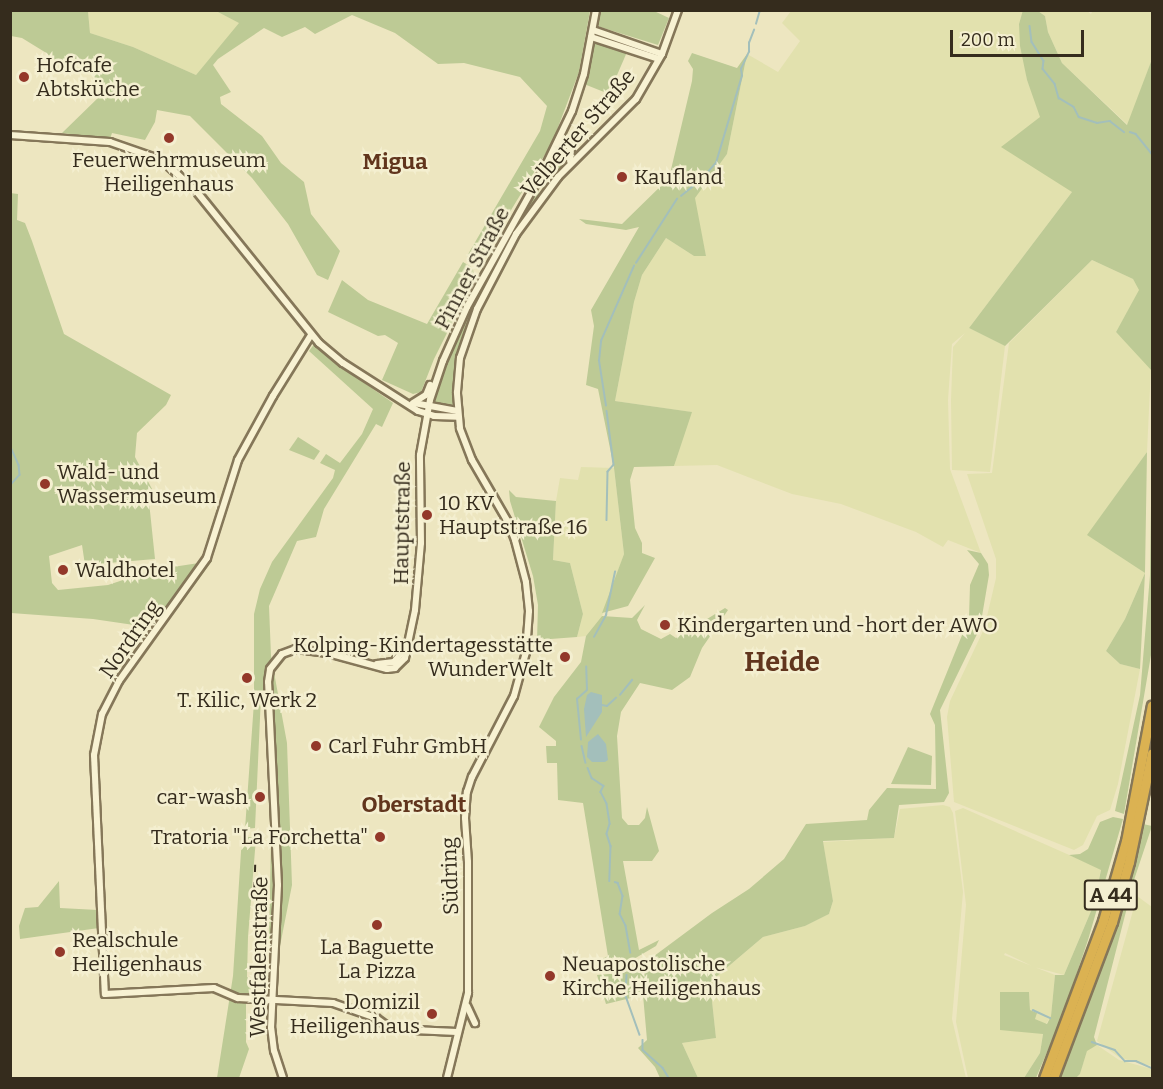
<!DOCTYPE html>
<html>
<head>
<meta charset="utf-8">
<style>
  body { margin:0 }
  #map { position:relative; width:1163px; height:1089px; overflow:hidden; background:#ede6c0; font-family:Bitter,serif }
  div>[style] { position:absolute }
  .farmland>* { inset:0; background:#e2e1ae }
  .green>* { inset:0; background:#bdca95 }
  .water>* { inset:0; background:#a3bfbb }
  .stream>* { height:1.5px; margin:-0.75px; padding:0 0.75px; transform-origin:0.75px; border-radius:0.75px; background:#a3bfbb }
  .roads { filter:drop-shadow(2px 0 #857759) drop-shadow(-2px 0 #857759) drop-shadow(0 2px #857759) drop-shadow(0 -2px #857759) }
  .tertiary>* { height:6px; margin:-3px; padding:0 3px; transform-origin:3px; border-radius:3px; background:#f8f2d3 }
  .motorway>* { height:9px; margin:-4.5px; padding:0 4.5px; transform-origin:4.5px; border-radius:4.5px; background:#dbb252 }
  .rail>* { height:1.5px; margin-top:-0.75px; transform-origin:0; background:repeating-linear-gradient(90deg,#352c1d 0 10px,transparent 0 20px) }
  .dots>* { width:16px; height:16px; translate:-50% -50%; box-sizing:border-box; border:3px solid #f4efd0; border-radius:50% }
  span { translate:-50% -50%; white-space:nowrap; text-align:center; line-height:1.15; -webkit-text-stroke:5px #f4efd0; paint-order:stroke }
  .shield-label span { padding:2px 4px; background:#f4efd0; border:2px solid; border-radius:4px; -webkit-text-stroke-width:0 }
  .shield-label { font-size:20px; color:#352c1d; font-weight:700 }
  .poi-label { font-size:21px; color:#352c1d }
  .left { translate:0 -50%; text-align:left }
  .right { translate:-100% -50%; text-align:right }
  .street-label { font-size:21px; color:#352c1d }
  .neighbourhood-label { font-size:22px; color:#61351d; font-weight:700 }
  .district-label { font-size:27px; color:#61351d; font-weight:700 }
  .frame { position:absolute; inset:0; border:12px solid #352c1d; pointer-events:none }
  .scale { position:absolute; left:950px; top:30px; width:134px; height:27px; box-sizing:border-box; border:3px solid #352c1d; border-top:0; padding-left:8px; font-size:18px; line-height:21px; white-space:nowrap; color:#352c1d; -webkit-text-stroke:4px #f4efd0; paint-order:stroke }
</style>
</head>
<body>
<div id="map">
  <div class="farmland">
    <i style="clip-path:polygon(1093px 10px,1152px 11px,1152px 59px,1128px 125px,1062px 63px,1048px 32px,1045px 16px,1038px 11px,1087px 11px,1091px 14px)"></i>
    <i style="clip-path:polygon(88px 11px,216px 11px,240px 23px,196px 75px,133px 47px,90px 33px)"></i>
    <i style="clip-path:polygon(791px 11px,1023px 11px,1019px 24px,1027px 80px,1072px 192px,969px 328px,1005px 346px,990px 472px,952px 470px,951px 400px,953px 347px,965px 333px,952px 344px,948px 400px,950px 469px,981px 553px,948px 540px,943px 547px,916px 532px,841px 504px,792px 494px,717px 465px,674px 466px,691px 412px,615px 401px,634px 302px,642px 275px,666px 238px,694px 256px,706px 256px,694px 198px,727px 154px,747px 54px,778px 72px,800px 41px,782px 23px)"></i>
    <i style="clip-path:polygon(1092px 260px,1133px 279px,1140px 290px,1116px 332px,1151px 367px,1147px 452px,1088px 535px,1145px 573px,1125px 619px,1106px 651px,1120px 664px,1140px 669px,1118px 784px,1110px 810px,1097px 816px,1083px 845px,1074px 850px,954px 802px,947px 717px,950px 701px,984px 629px,996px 578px,996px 559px,967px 474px,992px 473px,1009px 343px)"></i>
    <i style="clip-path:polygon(581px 467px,614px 468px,624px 554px,602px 616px,586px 636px,577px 637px,583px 614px,570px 563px,553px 560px,556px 501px,560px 478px,578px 480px)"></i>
    <i style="clip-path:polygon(943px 805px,950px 807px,953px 813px,963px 892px,952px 1019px,966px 1078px,698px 1078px,682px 1043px,716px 1038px,710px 982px,763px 937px,805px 926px,829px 914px,833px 901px,823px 842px,894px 838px,900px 809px)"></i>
    <i style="clip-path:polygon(963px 808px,1101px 869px,1094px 904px,1064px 975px,1034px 967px,1005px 953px,1004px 955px,1055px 975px,1051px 1016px,1046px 1024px,1035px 1019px,1030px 1010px,1029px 992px,1000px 993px,1001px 1029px,1043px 1033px,1040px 1053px,1024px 1078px,968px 1078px,956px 1022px,966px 905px,955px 811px)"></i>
    <i style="clip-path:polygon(1137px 896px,1152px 907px,1152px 1066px,1120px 1058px,1097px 1041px)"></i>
    <i style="clip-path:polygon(1097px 1045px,1119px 1060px,1152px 1069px,1152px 1078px,1076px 1078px,1080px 1074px,1087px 1050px)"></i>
  </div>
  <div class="green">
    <i style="clip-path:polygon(1023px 10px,1038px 11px,1045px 16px,1048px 32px,1062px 63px,1127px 125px,1152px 59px,1152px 371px,1116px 332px,1139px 290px,1133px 279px,1092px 260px,1005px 346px,969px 328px,1072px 192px,1001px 147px,1040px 117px,1027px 80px,1020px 46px,1019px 24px)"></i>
    <i style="clip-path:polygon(11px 11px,88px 11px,90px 33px,133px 47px,196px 75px,239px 23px,216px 11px,590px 11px,579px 72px,552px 143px,480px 261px,467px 256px,540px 131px,547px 106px,520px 77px,464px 63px,438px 64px,395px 33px,352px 15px,315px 34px,305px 27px,282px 37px,264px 28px,218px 59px,213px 65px,231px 92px,220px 97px,221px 104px,262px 136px,281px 163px,304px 182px,311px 214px,340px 251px,328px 280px,317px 275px,288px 224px,252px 178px,190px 116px,157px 110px,155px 122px,145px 140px,112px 133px,110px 139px,62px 133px,101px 95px,94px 75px,79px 63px,49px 59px,48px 54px,22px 38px,11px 36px)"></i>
    <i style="clip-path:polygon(599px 11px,654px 11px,669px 18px,658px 45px,600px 27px,597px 24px)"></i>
    <i style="clip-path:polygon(594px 42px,627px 52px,611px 89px,604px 92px,584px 84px)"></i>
    <i style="clip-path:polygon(692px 53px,737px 68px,747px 54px,727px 154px,695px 198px,706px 256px,694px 256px,666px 238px,642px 275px,634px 302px,615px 401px,692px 412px,674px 466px,634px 467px,630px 480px,635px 528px,642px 543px,642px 553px,655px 558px,628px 606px,602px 613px,624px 554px,614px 468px,598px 389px,586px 385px,594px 326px,591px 310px,639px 227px,626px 230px,586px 224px,579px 219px,622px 224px,669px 178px,692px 81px,693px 69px,688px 61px)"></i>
    <i style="clip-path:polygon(565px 146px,569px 149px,569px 157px,544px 188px,542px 188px,559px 147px)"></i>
    <i style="clip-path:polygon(537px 188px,540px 195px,514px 232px,490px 275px,464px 334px,456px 367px,454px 406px,434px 404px,437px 388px,460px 330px)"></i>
    <i style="clip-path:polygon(10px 193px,18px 194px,17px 220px,25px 223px,32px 241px,64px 334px,171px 395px,166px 405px,137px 433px,135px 457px,152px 489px,148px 492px,155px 559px,85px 565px,82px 545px,49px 556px,52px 583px,58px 590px,108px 585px,153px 570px,212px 561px,180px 605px,134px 625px,93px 619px,11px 613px)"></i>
    <i style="clip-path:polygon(463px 262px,473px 268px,474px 279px,434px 359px,421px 392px,413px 394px,382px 380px,398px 343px,385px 335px,378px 336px,328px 312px,342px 280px,368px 300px,427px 324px)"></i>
    <i style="clip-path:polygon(315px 343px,333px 361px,393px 403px,382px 427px,376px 424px,324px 509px,316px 537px,297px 541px,269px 606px,271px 656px,287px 743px,292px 885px,280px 946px,269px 939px,271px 838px,266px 694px,261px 696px,255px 828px,245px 829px,254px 702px,254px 614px,260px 589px,272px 562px,333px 478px,335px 470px,320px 463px,326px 454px,340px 463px,362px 434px,373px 409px,309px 351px)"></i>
    <i style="clip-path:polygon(1152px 436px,1151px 655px,1124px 814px,1115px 811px,1140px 695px,1150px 575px)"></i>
    <i style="clip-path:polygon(298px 437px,320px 451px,314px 460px,289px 450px)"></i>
    <i style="clip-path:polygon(1147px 452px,1145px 573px,1140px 669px,1120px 664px,1106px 651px,1125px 619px,1145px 573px,1087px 535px)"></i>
    <i style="clip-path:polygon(509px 490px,516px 497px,556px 501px,553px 560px,570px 563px,583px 614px,577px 637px,537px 640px,538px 605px,533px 576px,510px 501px)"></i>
    <i style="clip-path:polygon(967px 550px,981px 553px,988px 564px,989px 575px,980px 628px,940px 710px,949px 793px,944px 802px,899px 805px,894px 838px,823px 841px,833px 901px,829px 914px,805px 926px,763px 937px,710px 982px,716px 1038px,682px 1043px,698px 1078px,660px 1078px,655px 1067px,638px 1048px,647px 1040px,643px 995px,606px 1004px,597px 975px,622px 973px,638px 968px,712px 913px,749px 889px,784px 859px,806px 824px,867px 820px,869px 810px,887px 788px,936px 789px,935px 725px,930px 714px,969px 618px,970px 585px,979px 564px)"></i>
    <i style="clip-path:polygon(645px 605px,637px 620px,641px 629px,661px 639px,670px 634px,676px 638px,725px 608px,728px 610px,702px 648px,690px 677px,672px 690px,640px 683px,621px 712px,617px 736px,622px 818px,628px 825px,639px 825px,645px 818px,647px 807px,659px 851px,652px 861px,623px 861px,639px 950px,659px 940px,656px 946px,627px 963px,605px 967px,599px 961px,608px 956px,583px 803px,558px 800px,557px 763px,547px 763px,546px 746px,556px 746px,556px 741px,539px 727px,554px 697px,581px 662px,586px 636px,602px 616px,632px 618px)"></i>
    <i style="clip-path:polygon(908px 747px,932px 756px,931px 785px,891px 784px)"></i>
    <i style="clip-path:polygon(1113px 817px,1123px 819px,1088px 940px,1062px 1017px,1036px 1078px,1024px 1078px,1040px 1053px,1043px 1034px,1000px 1030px,1000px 992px,1029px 992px,1030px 1010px,1037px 1013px,1035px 1019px,1047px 1024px,1051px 1016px,1055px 975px,1064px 975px,1094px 904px,1101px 870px,1069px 855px,1080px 854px,1088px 849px,1100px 822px)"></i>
    <i style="clip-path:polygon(1143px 824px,1152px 826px,1134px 880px,1094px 1037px,1097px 1045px,1087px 1051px,1080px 1074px,1076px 1078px,1059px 1078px,1098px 978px)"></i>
    <i style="clip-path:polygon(242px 836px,256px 838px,248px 937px,247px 977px,253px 981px,252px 993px,246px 993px,246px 1042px,249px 1049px,239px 1078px,217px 1078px,233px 976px)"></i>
    <i style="clip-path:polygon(59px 881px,60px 908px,98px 910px,99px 928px,20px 939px,19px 926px,25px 908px,38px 907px)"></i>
  </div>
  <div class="water">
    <i style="clip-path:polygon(591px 692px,602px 695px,602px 712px,586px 737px,584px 709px,587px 695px)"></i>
    <i style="clip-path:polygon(598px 734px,606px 744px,608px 760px,605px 762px,592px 762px,587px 757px,588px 742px)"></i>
  </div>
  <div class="stream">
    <i style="left:756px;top:24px;width:15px;rotate:-74deg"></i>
    <i style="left:1030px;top:26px;width:16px;rotate:83deg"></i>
    <i style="left:1032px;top:42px;width:22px;rotate:58deg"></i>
    <i style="left:1044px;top:61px;width:8px;rotate:97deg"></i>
    <i style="left:1043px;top:69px;width:19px;rotate:51deg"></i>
    <i style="left:1055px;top:84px;width:15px;rotate:74deg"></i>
    <i style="left:1059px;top:98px;width:17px;rotate:31deg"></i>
    <i style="left:1074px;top:107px;width:11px;rotate:63deg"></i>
    <i style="left:1079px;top:117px;width:19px;rotate:18deg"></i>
    <i style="left:1097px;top:123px;width:13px;rotate:-9deg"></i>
    <i style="left:1110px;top:121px;width:18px;rotate:38deg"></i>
    <i style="left:1130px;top:132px;width:6px;rotate:18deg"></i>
    <i style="left:1136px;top:134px;width:26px;rotate:51deg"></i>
    <i style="left:681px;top:196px;width:26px;rotate:-39deg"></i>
    <i style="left:701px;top:180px;width:23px;rotate:-49deg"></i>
    <i style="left:716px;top:163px;width:91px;rotate:-73.4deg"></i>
    <i style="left:742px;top:76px;width:7px;rotate:-98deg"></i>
    <i style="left:741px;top:69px;width:19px;rotate:-65deg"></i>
    <i style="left:749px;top:52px;width:9px;rotate:-90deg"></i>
    <i style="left:749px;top:43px;width:14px;rotate:-69deg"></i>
    <i style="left:636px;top:263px;width:76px;rotate:-57.4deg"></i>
    <i style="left:606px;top:406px;width:46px;rotate:-98.8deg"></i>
    <i style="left:599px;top:361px;width:20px;rotate:-84deg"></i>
    <i style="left:601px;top:341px;width:82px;rotate:-66.3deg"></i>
    <i style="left:607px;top:411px;width:54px;rotate:82.6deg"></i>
    <i style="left:614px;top:465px;width:9px;rotate:131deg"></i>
    <i style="left:608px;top:472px;width:48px;rotate:91.2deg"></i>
    <i style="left:10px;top:445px;width:22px;rotate:66deg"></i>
    <i style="left:19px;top:465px;width:10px;rotate:84deg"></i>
    <i style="left:20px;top:475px;width:15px;rotate:132deg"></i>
    <i style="left:594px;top:637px;width:25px;rotate:-61deg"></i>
    <i style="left:606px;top:615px;width:44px;rotate:-78.2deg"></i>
    <i style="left:620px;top:695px;width:19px;rotate:-51deg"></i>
    <i style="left:602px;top:705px;width:5px;rotate:11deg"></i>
    <i style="left:607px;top:706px;width:12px;rotate:-42deg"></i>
    <i style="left:581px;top:740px;width:41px;rotate:-95.6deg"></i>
    <i style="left:577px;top:699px;width:13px;rotate:-42deg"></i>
    <i style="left:587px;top:690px;width:23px;rotate:-92deg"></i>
    <i style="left:582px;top:746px;width:17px;rotate:77deg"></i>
    <i style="left:588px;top:768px;width:11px;rotate:68deg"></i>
    <i style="left:592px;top:778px;width:14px;rotate:34deg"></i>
    <i style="left:604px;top:786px;width:7px;rotate:117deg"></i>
    <i style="left:601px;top:792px;width:13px;rotate:63deg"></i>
    <i style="left:607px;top:804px;width:20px;rotate:81deg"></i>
    <i style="left:610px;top:824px;width:10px;rotate:107deg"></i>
    <i style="left:607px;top:834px;width:13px;rotate:72deg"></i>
    <i style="left:611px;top:846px;width:35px;rotate:92deg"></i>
    <i style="left:615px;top:882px;width:3px;rotate:18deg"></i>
    <i style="left:618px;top:883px;width:14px;rotate:69deg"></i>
    <i style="left:623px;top:896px;width:18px;rotate:99deg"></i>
    <i style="left:620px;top:914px;width:13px;rotate:63deg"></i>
    <i style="left:626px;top:926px;width:27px;rotate:80deg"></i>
    <i style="left:627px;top:975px;width:21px;rotate:93deg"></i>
    <i style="left:626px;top:996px;width:41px;rotate:70.3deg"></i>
    <i style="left:1033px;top:1010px;width:19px;rotate:25deg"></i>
    <i style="left:643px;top:1040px;width:10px;rotate:90deg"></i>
    <i style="left:643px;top:1050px;width:27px;rotate:42deg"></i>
    <i style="left:663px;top:1068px;width:12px;rotate:59deg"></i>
    <i style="left:1092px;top:1042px;width:24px;rotate:19deg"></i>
    <i style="left:1115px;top:1050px;width:15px;rotate:48deg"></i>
    <i style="left:1125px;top:1061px;width:11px"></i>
    <i style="left:1136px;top:1061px;width:17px;rotate:24deg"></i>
  </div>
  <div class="roads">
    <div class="tertiary">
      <i style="left:593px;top:30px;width:73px;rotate:19.2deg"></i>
      <i style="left:591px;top:37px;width:71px;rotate:17.9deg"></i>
      <i style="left:10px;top:135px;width:100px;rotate:4deg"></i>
      <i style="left:110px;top:142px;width:55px;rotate:19.1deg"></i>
      <i style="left:162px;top:160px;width:47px;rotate:42.4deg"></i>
      <i style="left:197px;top:192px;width:194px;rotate:51.1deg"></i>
      <i style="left:319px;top:343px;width:31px;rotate:40deg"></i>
      <i style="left:343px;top:363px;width:89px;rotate:32.6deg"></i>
      <i style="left:418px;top:411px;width:17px;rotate:17deg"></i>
      <i style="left:434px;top:416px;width:24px;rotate:2deg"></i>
      <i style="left:557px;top:144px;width:9px"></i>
      <i style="left:566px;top:144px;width:6px;rotate:39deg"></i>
      <i style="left:571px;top:148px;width:13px;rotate:94deg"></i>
      <i style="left:311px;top:335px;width:72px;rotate:121.9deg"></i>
      <i style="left:273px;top:396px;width:73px;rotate:118.7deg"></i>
      <i style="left:238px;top:460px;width:103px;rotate:107.6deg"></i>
      <i style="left:207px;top:558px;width:151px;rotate:125.6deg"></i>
      <i style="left:119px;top:681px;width:37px;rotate:117deg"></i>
      <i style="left:102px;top:714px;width:42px;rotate:101deg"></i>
      <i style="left:94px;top:755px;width:239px;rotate:87.4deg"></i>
      <i style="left:105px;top:994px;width:109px;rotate:-3.2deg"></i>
      <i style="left:214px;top:988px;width:26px;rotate:23deg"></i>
      <i style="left:238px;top:998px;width:95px;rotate:3deg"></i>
      <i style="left:333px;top:1003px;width:46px;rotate:19.2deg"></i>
      <i style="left:376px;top:1018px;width:19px;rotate:36deg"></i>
      <i style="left:391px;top:1029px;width:66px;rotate:2.6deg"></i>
      <i style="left:413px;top:403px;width:15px;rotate:-32deg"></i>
      <i style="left:426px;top:395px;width:11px;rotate:-68deg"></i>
      <i style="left:414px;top:403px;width:44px;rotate:10.5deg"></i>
      <i style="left:377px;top:664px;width:17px;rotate:-7deg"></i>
      <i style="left:394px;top:662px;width:17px;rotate:-50deg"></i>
      <i style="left:467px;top:1006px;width:19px;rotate:65deg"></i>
      <i style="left:283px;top:1078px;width:28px;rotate:-108deg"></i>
      <i style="left:274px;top:1051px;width:23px;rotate:-97deg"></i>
      <i style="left:271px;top:1028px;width:143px;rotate:-87.2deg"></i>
      <i style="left:278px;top:885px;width:203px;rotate:-92.8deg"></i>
      <i style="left:268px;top:682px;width:13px;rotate:-81deg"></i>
      <i style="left:270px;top:669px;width:19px;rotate:-51deg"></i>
      <i style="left:282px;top:654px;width:15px;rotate:-20deg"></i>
      <i style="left:296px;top:649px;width:32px;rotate:7deg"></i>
      <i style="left:328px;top:653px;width:61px;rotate:15.2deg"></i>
      <i style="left:387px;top:669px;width:8px;rotate:-7deg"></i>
      <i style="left:395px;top:668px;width:14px;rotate:-45deg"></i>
      <i style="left:405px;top:658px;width:49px;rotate:-78.2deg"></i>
      <i style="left:415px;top:610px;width:67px;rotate:-84.9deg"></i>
      <i style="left:421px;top:543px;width:88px;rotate:-90.7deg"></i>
      <i style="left:420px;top:455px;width:56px;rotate:-79.7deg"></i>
      <i style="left:430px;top:400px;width:41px;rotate:-71.6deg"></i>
      <i style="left:443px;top:361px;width:59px;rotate:-66deg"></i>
      <i style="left:467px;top:307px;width:162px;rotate:-60.9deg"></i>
      <i style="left:546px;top:165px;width:60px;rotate:-64.3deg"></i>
      <i style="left:572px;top:111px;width:39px;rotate:-72deg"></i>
      <i style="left:584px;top:74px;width:65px;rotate:-79.4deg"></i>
      <i style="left:447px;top:1078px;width:88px;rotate:-76.1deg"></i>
      <i style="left:468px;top:993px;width:131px;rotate:-90deg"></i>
      <i style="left:468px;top:862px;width:44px;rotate:-93.9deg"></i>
      <i style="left:465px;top:818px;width:26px;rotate:-86deg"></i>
      <i style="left:467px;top:792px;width:16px;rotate:-72deg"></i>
      <i style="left:472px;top:777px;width:91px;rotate:-62.6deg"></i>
      <i style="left:514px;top:696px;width:46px;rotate:-74.7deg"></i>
      <i style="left:526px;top:652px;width:41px;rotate:-85.8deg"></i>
      <i style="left:529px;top:611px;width:29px;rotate:-96deg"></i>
      <i style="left:526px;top:582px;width:43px;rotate:-104.7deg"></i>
      <i style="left:515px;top:540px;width:19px;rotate:-111deg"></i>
      <i style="left:508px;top:522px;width:72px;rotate:-120.1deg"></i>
      <i style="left:472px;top:460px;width:34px;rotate:-111deg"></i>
      <i style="left:460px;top:428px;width:36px;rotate:-95deg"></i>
      <i style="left:457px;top:392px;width:34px;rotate:-85deg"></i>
      <i style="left:460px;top:358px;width:52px;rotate:-70.9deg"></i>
      <i style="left:477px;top:309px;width:85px;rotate:-62.5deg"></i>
      <i style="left:516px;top:234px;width:71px;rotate:-53.6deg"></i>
      <i style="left:558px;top:177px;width:110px;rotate:-45deg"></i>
      <i style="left:636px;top:99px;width:52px;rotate:-60deg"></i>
      <i style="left:662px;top:54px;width:47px;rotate:-70deg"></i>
    </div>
    <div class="motorway">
      <i style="left:1044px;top:1078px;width:168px;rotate:-69.4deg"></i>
      <i style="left:1103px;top:921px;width:83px;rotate:-74deg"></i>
      <i style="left:1126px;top:841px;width:138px;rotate:-79.2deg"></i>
      <i style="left:1053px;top:1078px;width:167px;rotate:-69.3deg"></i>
      <i style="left:1112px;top:922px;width:62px;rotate:-74.2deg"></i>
      <i style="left:1129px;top:862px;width:111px;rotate:-78.1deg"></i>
    </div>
  </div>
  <div class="rail">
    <i style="left:254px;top:892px;width:27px;rotate:-88deg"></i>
  </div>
  <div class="dots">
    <i style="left:24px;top:77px;background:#93382a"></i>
    <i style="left:169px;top:138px;background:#93382a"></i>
    <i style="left:622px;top:177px;background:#93382a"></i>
    <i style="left:45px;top:484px;background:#93382a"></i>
    <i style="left:427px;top:515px;background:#93382a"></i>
    <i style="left:63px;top:570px;background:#93382a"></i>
    <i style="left:665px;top:625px;background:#93382a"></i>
    <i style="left:565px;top:657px;background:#93382a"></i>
    <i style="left:247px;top:678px;background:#93382a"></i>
    <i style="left:316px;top:746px;background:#93382a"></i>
    <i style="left:260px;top:797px;background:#93382a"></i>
    <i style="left:380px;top:837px;background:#93382a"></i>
    <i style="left:377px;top:925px;background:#93382a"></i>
    <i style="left:60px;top:952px;background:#93382a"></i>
    <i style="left:550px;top:976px;background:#93382a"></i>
    <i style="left:432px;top:1014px;background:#93382a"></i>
  </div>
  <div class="shield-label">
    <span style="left:1111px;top:895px">A 44</span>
  </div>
  <div class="poi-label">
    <span class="left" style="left:36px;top:77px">Hofcafe<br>Abtsküche</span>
    <span style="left:169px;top:172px">Feuerwehrmuseum<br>Heiligenhaus</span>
    <span class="left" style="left:634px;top:177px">Kaufland</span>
    <span class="left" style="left:57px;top:484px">Wald- und<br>Wassermuseum</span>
    <span class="left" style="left:439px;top:515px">10 KV<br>Hauptstraße 16</span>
    <span class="left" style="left:75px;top:570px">Waldhotel</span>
    <span class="left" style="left:677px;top:625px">Kindergarten und -hort der AWO</span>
    <span class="right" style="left:553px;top:657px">Kolping-Kindertagesstätte<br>WunderWelt</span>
    <span style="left:247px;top:700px">T. Kilic, Werk 2</span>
    <span class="left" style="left:328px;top:746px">Carl Fuhr GmbH</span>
    <span class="right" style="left:248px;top:797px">car-wash</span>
    <span class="right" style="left:368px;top:837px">Tratoria "La Forchetta"</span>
    <span class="left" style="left:72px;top:952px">Realschule<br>Heiligenhaus</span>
    <span style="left:377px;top:959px">La Baguette<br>La Pizza</span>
    <span class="left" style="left:562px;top:976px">Neuapostolische<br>Kirche Heiligenhaus</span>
    <span class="right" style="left:420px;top:1014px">Domizil<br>Heiligenhaus</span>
  </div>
  <div class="street-label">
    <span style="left:578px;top:133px;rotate:-49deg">Velberter Straße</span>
    <span style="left:472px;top:268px;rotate:-62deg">Pinner Straße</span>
    <span style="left:402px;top:523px;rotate:-89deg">Hauptstraße</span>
    <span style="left:130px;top:639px;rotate:-55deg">Nordring</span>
    <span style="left:450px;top:876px;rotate:-92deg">Südring</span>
    <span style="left:259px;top:957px;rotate:-89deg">Westfalenstraße</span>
  </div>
  <div class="neighbourhood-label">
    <span style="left:395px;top:162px">Migua</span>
    <span style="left:414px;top:805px">Oberstadt</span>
  </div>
  <div class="district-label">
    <span style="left:782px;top:663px">Heide</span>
  </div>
  <div class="frame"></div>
  <div class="scale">200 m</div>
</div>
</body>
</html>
